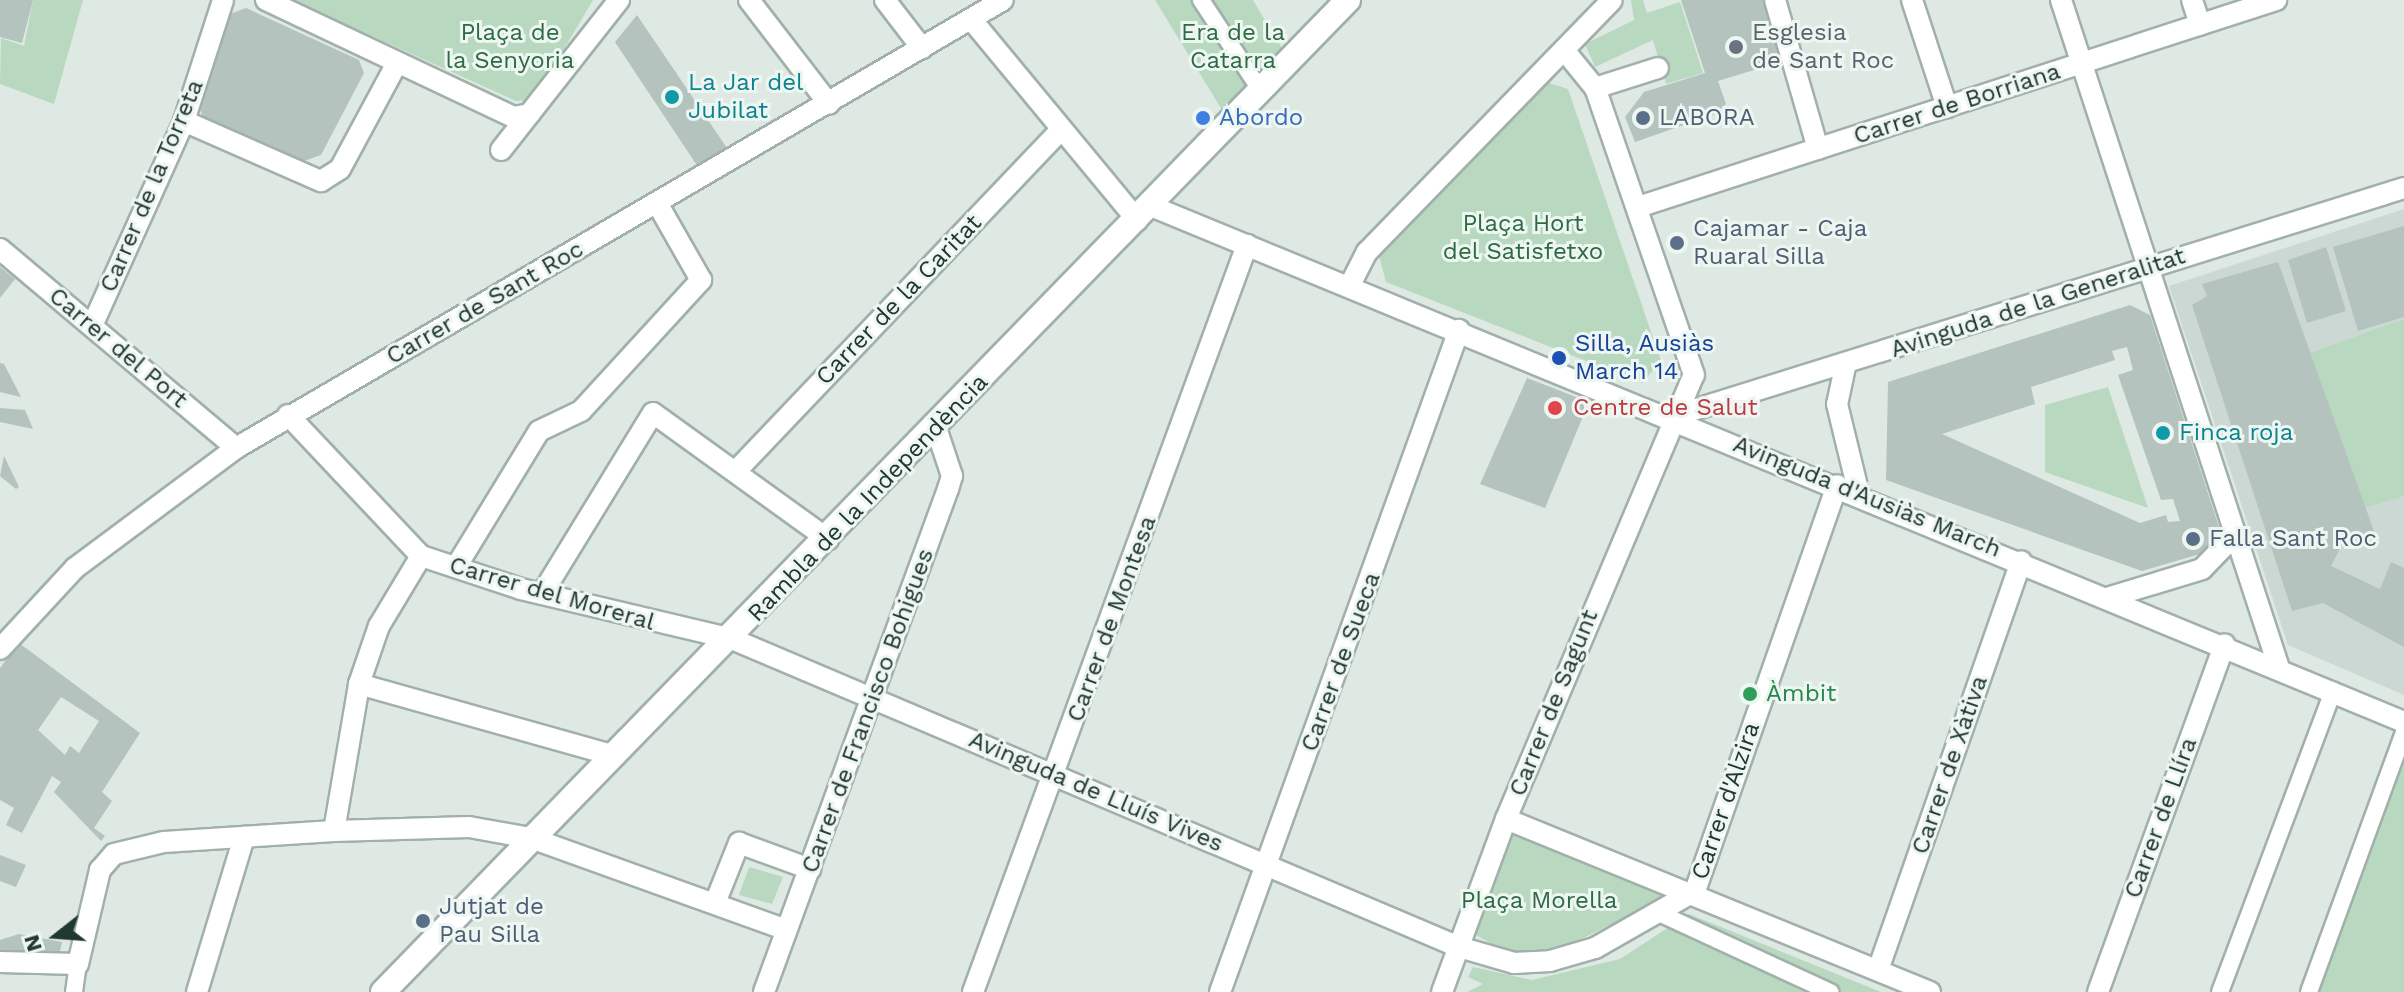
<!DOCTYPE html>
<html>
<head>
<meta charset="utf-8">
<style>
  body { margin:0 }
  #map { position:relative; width:2404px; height:992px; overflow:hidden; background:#dee9e4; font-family:"Work Sans",sans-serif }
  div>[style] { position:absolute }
  .built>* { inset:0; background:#ccd8d3 }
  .green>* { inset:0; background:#b8d9c0 }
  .building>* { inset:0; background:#b4c3bd }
  .roads { filter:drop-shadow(2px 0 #a2b0ab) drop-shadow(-2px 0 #a2b0ab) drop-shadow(0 2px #a2b0ab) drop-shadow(0 -2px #a2b0ab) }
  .pedestrian>* { height:16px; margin:-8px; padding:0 8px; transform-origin:8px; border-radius:8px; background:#fff }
  .minor>* { height:20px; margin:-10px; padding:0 10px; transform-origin:10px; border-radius:10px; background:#fff }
  .tertiary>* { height:24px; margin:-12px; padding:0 12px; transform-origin:12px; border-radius:12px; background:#fff }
  .dots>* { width:22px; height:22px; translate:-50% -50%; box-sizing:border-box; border:4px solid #eef6f2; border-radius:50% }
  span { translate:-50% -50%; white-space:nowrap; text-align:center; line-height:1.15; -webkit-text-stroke:6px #eef6f2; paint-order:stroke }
  .park-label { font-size:24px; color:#2e6b45 }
  .worship-label { font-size:24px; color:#5b616d }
  .left { translate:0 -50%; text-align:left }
  .culture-label { font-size:24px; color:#0d838f }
  .street-label { font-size:24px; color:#213731 }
  .shop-label { font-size:24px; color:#366cbe }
  .service-label { font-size:24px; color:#4e5e75 }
  .transit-label { font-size:24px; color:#164399 }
  .health-label { font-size:24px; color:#be3a42 }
  .leisure-label { font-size:24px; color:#27864d }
  .north { position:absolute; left:16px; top:896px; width:80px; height:80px; -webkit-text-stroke:6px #eef6f2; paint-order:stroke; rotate:253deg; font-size:22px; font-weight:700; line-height:32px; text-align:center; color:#213731 }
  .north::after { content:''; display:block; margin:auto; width:28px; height:36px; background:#213731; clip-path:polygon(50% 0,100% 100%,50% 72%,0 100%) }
</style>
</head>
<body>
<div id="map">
  <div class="built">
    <i style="clip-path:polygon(2404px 209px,2404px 695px,2288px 645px,2169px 286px)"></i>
  </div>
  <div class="green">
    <i style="clip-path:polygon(33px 0,83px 0,54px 104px,0 84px,1px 38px,24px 46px)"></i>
    <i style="clip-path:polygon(292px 0,593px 0,534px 100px,516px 101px)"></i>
    <i style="clip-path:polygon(1155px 0,1253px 0,1289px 60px,1230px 123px)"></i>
    <i style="clip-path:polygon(1631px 0,1643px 0,1647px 13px,1680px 2px,1703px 73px,1666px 84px,1653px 40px,1595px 67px,1585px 44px,1634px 20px)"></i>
    <i style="clip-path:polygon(1546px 82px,1568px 89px,1661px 361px,1642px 383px,1386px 282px,1378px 252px)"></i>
    <i style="clip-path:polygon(2404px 319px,2404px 496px,2365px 508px,2310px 353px)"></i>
    <i style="clip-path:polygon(2108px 387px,2148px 508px,2045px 472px,2045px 405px)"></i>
    <i style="clip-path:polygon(2404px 752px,2404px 992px,2320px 992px)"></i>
    <i style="clip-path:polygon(1510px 833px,1670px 895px,1547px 956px,1511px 955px,1471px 932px)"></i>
    <i style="clip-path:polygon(749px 867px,783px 877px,772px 904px,739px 895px)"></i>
    <i style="clip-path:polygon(1689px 914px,1881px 992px,1467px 992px,1483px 984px,1468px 977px,1473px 967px,1532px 980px,1620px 959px)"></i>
  </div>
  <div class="building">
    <i style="clip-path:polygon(0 0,33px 0,22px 43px,0 37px)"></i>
    <i style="clip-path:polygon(1681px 0,1767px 0,1780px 62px,1718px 81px,1726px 104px,1715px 114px,1635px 142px,1625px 117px,1644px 92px,1705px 73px)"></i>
    <i style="clip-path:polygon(246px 8px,359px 60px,364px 73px,321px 155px,304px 161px,203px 118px,198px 103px,230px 14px)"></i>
    <i style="clip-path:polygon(637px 15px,729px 151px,700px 170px,615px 42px)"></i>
    <i style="clip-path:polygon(2404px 226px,2404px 317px,2358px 331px,2333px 247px)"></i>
    <i style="clip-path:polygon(2326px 247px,2346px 311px,2307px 323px,2288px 260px)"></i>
    <i style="clip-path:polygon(2278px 262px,2375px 534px,2343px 543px,2331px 566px,2380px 589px,2391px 562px,2404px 568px,2404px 647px,2323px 603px,2292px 611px,2192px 305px,2207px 296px,2202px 284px)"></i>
    <i style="clip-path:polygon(0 267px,15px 279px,0 298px)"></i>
    <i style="clip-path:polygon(evenodd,2130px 305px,2150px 315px,2220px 530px,2210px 551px,2142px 571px,1886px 480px,1888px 382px,2130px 305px,2127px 347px,2133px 370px,2118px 375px,2161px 500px,2173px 499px,2180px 521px,2168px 522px,2166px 515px,2140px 523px,1942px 434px,2035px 404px,2031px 387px,2115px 360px,2112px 351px,2127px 347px)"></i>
    <i style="clip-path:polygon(0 363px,4px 364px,21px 397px,0 392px)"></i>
    <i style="clip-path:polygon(1527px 378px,1589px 402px,1545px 508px,1480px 484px)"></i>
    <i style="clip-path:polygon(0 408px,25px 410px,33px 429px,0 422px)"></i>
    <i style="clip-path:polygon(4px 456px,19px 487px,16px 489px,0 476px)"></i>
    <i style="clip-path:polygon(evenodd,19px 643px,140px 733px,102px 792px,112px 801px,94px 828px,105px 836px,101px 841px,54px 792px,61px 782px,52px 776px,22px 833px,6px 825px,14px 808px,0 800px,0 668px,19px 643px,61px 697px,99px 721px,79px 753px,70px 746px,65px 755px,38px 730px,61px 697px)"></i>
    <i style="clip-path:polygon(0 855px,26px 865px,16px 887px,0 881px)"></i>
    <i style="clip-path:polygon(19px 934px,62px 942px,60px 951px,45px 959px,0 959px,0 940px)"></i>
  </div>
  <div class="roads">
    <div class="pedestrian">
      <i style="left:1201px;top:0;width:109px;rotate:56.6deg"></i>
      <i style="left:1657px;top:912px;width:191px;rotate:24.8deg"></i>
      <i style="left:74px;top:992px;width:28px;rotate:-82deg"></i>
      <i style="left:2220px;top:992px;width:322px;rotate:-69.4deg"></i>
      <i style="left:2309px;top:992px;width:276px;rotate:-69.9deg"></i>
    </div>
    <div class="minor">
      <i style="left:266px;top:0;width:274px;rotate:25.3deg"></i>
      <i style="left:514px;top:117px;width:16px;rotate:-11deg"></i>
      <i style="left:749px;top:0;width:131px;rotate:52.4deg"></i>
      <i style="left:885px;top:0;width:61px;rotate:52.4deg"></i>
      <i style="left:1775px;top:0;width:155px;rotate:73.9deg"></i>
      <i style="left:1912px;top:0;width:113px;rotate:71.9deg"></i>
      <i style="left:2061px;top:0;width:700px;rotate:71.93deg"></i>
      <i style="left:2192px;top:0;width:26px;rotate:72deg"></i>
      <i style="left:971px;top:19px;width:261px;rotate:50.4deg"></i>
      <i style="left:1595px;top:88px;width:66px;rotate:-17.6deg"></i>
      <i style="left:184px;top:121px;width:150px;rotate:23.7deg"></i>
      <i style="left:321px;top:181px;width:22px;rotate:-32deg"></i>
      <i style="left:340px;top:169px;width:120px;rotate:-61.7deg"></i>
      <i style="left:501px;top:150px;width:191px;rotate:-51.8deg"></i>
      <i style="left:1151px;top:206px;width:1355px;rotate:22.38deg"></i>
      <i style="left:1638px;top:207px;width:671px;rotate:-17.98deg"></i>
      <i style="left:0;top:249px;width:309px;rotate:40.1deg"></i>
      <i style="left:1350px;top:285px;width:37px;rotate:-63deg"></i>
      <i style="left:1367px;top:252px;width:351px;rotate:-45.8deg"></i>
      <i style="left:92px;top:326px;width:225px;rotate:-65.8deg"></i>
      <i style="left:184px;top:121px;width:127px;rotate:-72.1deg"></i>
      <i style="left:1845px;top:367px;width:38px;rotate:102deg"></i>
      <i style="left:1837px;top:404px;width:93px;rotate:76.3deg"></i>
      <i style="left:288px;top:415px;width:194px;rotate:46.7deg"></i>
      <i style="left:421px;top:556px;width:105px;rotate:18.3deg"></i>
      <i style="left:521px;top:589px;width:217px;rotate:13.3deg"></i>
      <i style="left:732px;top:639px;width:790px;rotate:22.96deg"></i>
      <i style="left:1459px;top:947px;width:57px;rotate:16.2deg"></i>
      <i style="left:1514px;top:963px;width:36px;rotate:-3deg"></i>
      <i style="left:1550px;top:961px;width:47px;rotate:-16.1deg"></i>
      <i style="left:1595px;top:948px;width:115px;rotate:-29.7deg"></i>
      <i style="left:1671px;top:417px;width:768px;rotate:-17.35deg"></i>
      <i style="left:736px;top:471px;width:472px;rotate:-46.4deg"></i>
      <i style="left:456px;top:567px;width:159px;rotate:-58.6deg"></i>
      <i style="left:539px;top:431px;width:47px;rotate:-25.5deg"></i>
      <i style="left:581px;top:411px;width:178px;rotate:-47.5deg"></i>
      <i style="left:701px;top:280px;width:89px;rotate:-119.7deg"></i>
      <i style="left:542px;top:594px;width:212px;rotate:-58.5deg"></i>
      <i style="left:653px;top:413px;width:216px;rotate:35.8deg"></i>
      <i style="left:2110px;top:597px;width:96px;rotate:-16.9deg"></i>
      <i style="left:2202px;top:569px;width:43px;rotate:-45.9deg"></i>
      <i style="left:0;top:649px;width:110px;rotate:-47.2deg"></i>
      <i style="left:75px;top:568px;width:201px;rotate:-36.7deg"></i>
      <i style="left:236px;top:448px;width:888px;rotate:-30.29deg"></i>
      <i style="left:359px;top:684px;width:266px;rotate:15.7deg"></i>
      <i style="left:1506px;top:819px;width:458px;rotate:22.2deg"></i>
      <i style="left:334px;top:831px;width:149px;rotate:-80.3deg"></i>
      <i style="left:359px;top:684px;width:61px;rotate:-71deg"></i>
      <i style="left:379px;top:626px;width:82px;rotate:-59deg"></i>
      <i style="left:1695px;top:891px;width:430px;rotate:-70.7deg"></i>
      <i style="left:715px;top:903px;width:65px;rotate:-68.2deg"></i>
      <i style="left:739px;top:843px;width:76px;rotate:20.1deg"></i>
      <i style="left:0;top:962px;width:78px;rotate:1.5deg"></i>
      <i style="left:78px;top:964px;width:97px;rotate:-76.8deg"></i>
      <i style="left:100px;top:870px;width:21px;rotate:-49deg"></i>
      <i style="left:114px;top:854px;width:51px;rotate:-13.5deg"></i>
      <i style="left:164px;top:842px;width:170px;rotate:-3.7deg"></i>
      <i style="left:334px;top:831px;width:135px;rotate:-1.7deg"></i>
      <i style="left:469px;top:827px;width:63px;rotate:10.1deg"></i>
      <i style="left:531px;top:838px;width:271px;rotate:19.8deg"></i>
      <i style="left:1878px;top:970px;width:433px;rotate:-70.7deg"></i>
      <i style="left:197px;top:992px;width:162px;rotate:-73.1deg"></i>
      <i style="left:764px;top:992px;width:536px;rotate:-69.91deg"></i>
      <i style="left:948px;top:489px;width:14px;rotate:-73deg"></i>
      <i style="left:952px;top:476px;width:51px;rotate:-108.4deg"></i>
      <i style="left:973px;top:992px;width:796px;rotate:-69.86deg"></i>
      <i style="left:1220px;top:992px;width:704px;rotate:-70.15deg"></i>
      <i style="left:1442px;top:992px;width:184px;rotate:-69.7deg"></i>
      <i style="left:1506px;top:819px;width:482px;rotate:-67.1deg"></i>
      <i style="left:1694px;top:375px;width:304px;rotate:-109deg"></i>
      <i style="left:1595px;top:88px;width:49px;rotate:-129.2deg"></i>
      <i style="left:2098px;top:992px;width:370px;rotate:-70deg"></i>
    </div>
    <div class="tertiary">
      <i style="left:383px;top:992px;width:1384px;rotate:-45.79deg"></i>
    </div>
  </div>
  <div class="dots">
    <i style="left:1736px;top:47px;background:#6b7280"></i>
    <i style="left:672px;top:97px;background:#0f9aa8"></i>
    <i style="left:1203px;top:118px;background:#3f7fe0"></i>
    <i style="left:1643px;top:118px;background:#5c6f8a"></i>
    <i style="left:1677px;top:243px;background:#5c6f8a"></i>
    <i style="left:1559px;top:358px;background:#1a4fb4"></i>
    <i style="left:1555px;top:408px;background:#e0444e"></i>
    <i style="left:2163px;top:433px;background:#0f9aa8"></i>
    <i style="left:2193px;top:539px;background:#5c6f8a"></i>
    <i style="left:1750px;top:694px;background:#2e9e5b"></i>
    <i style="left:423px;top:921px;background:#5c6f8a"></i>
  </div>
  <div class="park-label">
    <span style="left:510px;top:47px">Plaça de<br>la Senyoria</span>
    <span style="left:1233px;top:47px">Era de la<br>Catarra</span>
    <span style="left:1523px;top:238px">Plaça Hort<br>del Satisfetxo</span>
    <span style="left:1539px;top:901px">Plaça Morella</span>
  </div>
  <div class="worship-label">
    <span class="left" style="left:1752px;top:47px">Esglesia<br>de Sant Roc</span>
  </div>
  <div class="culture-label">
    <span class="left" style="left:688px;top:97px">La Jar del<br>Jubilat</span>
    <span class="left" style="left:2179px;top:433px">Finca roja</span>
  </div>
  <div class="street-label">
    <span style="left:1957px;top:104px;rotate:-18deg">Carrer de Borriana</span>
    <span style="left:152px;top:186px;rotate:-67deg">Carrer de la Torreta</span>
    <span style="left:899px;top:300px;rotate:-46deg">Carrer de la Caritat</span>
    <span style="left:485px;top:303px;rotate:-30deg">Carrer de Sant Roc</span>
    <span style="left:2038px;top:303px;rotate:-18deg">Avinguda de la Generalitat</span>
    <span style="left:118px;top:348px;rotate:40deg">Carrer del Port</span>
    <span style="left:1867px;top:497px;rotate:22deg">Avinguda d'Ausiàs March</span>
    <span style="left:868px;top:498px;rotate:-46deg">Rambla de la Independència</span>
    <span style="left:552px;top:594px;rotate:16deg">Carrer del Moreral</span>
    <span style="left:1112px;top:619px;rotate:-70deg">Carrer de Montesa</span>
    <span style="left:1341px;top:662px;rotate:-70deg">Carrer de Sueca</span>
    <span style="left:1554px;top:703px;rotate:-68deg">Carrer de Sagunt</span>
    <span style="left:868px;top:711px;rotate:-70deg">Carrer de Francisco Bohigues</span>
    <span style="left:1950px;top:765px;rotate:-71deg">Carrer de Xàtiva</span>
    <span style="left:1096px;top:792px;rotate:23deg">Avinguda de Lluís Vives</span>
    <span style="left:1726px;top:801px;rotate:-71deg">Carrer d'Alzira</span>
    <span style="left:2161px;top:818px;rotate:-70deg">Carrer de Llíra</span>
  </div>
  <div class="shop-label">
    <span class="left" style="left:1219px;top:118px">Abordo</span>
  </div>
  <div class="service-label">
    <span class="left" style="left:1659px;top:118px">LABORA</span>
    <span class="left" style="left:1693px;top:243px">Cajamar - Caja<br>Ruaral Silla</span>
    <span class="left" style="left:2209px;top:539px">Falla Sant Roc</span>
    <span class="left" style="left:439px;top:921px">Jutjat de<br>Pau Silla</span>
  </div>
  <div class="transit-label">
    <span class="left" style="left:1575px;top:358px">Silla, Ausiàs<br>March 14</span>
  </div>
  <div class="health-label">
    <span class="left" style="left:1573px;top:408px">Centre de Salut</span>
  </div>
  <div class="leisure-label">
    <span class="left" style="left:1766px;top:694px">Àmbit</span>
  </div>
  <div class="north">N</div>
</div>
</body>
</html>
